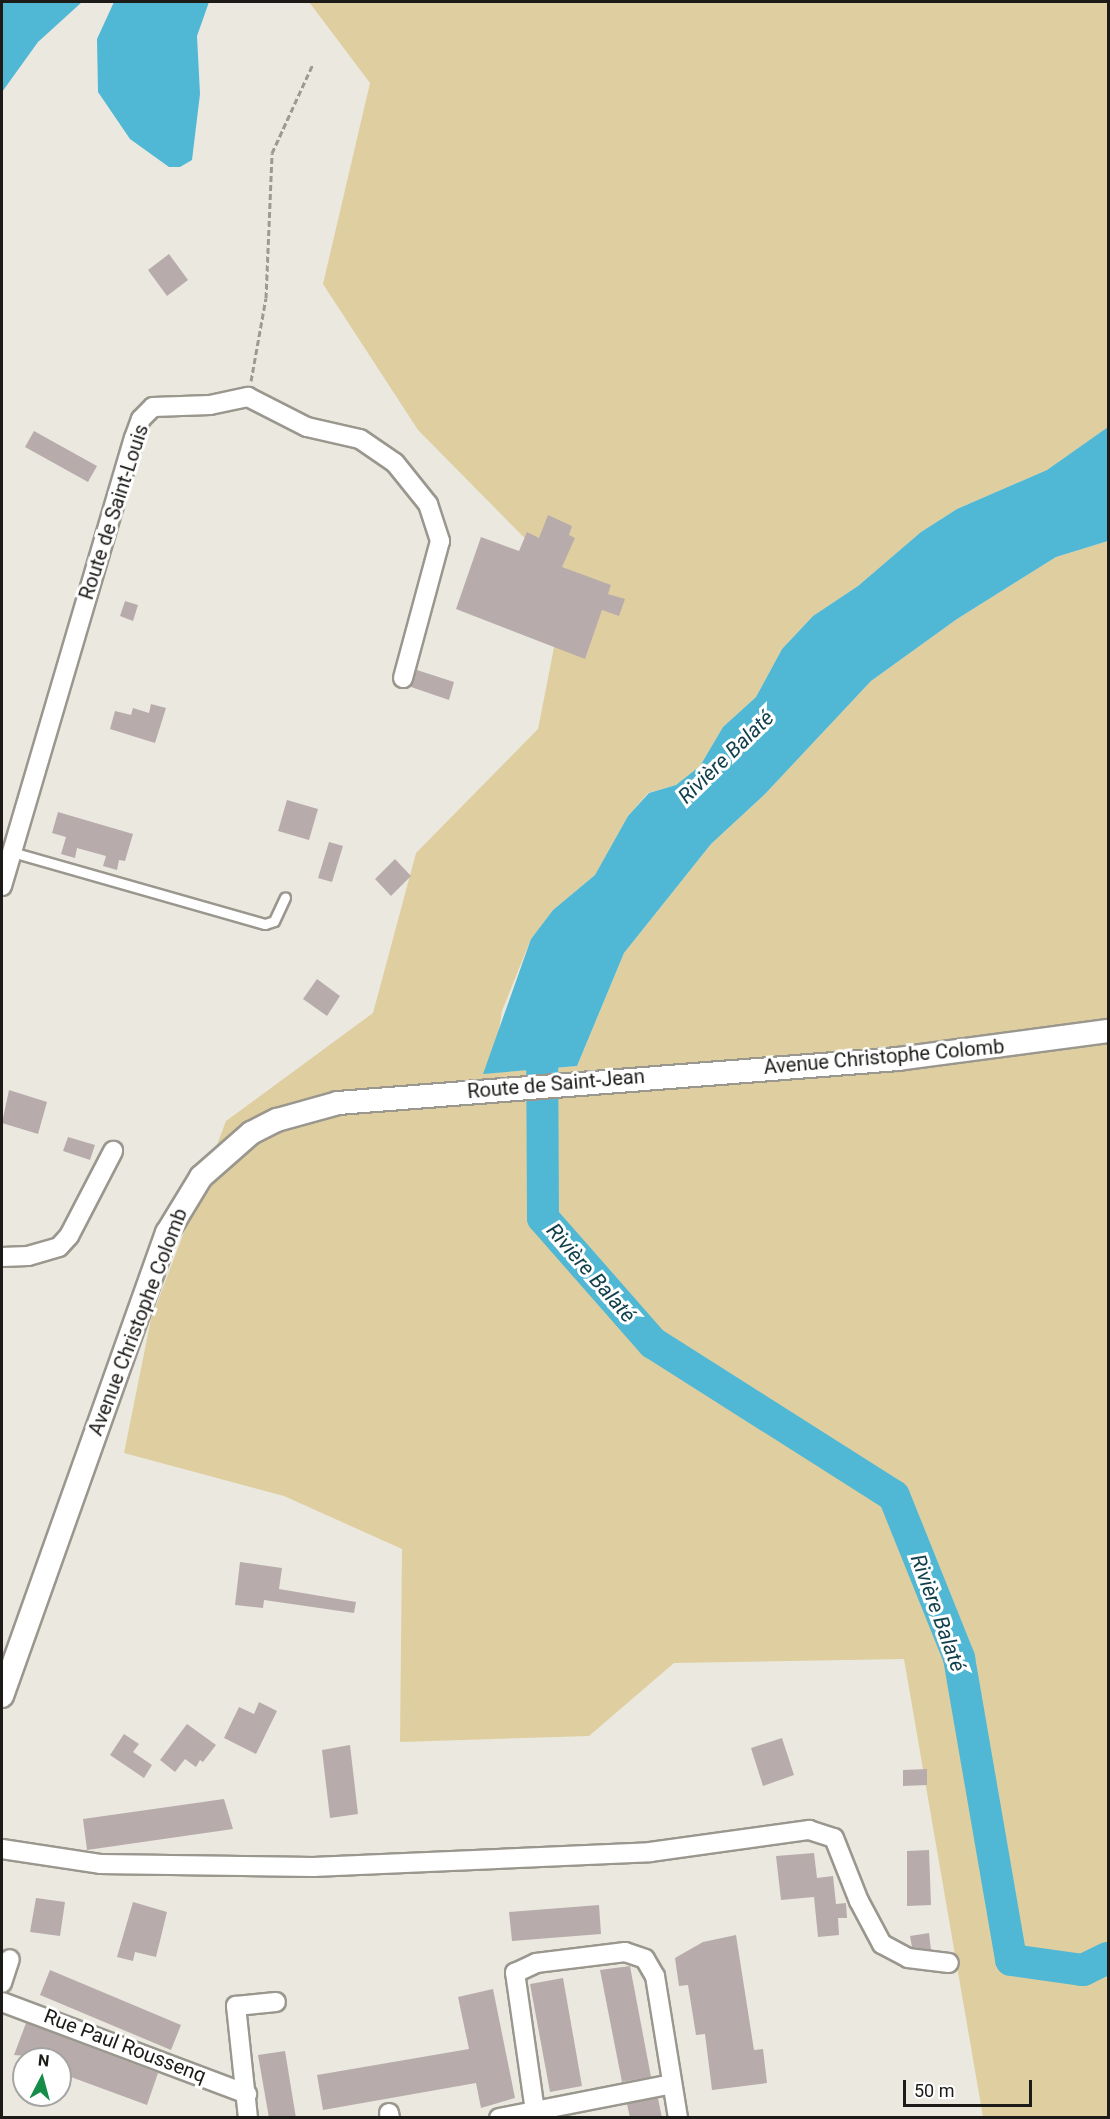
<!DOCTYPE html>
<html>
<head>
<meta charset="utf-8">
<style>
  body { margin:0 }
  #map { position:relative; width:1110px; height:2119px; overflow:hidden; background:#ebe8df; font-family:Roboto,sans-serif }
  div>[style] { position:absolute }
  .green>* { inset:0; background:#dfcfa0 }
  .water>* { inset:0; background:#50b8d4 }
  .river>* { height:32px; margin:-16px; padding:0 16px; transform-origin:16px; border-radius:16px; background:#50b8d4 }
  .building>* { inset:0; background:#b7acab }
  .path>* { height:3px; margin-top:-1.5px; transform-origin:0; background:repeating-linear-gradient(90deg,#9c9a93 0 6px,transparent 0 9px) }
  .roads { filter:drop-shadow(2px 0 #9a978e) drop-shadow(-2px 0 #9a978e) drop-shadow(0 2px #9a978e) drop-shadow(0 -2px #9a978e) }
  .service>* { height:9px; margin:-4.5px; padding:0 4.5px; transform-origin:4.5px; border-radius:4.5px; background:#fff }
  .minor>* { height:18px; margin:-9px; padding:0 9px; transform-origin:9px; border-radius:9px; background:#fff }
  .tertiary>* { height:22px; margin:-11px; padding:0 11px; transform-origin:11px; border-radius:11px; background:#fff }
  span { translate:-50% -50%; white-space:nowrap; text-align:center; line-height:1.15; -webkit-text-stroke:6px #fff; paint-order:stroke }
  .street-label { font-size:20px; color:#1c1b18 }
  .water-label { font-size:21px; color:#103f4b; font-style:italic }
  .frame { position:absolute; inset:0; border:3px solid #1c1b18; pointer-events:none }
  .north { position:absolute; left:12px; top:2047px; width:60px; height:60px; box-sizing:border-box; background:#fff; border:2px solid #a4a4a3; border-radius:50%; rotate:6deg; font-size:16px; font-weight:700; line-height:24px; text-align:center; color:#1c1b18 }
  .north::after { content:''; display:block; margin:auto; width:21px; height:27px; background:#158d48; clip-path:polygon(50% 0,100% 100%,50% 72%,0 100%) }
  .scale { position:absolute; left:903px; top:2080px; width:129px; height:27px; box-sizing:border-box; border:3px solid #1c1b18; border-top:0; padding-left:8px; font-size:18px; line-height:21px; white-space:nowrap; color:#1c1b18; -webkit-text-stroke:4px #fff; paint-order:stroke }
</style>
</head>
<body>
<div id="map">
  <div class="green">
    <i style="clip-path:polygon(309px 2px,1108px 2px,1108px 427px,1047px 470px,957px 509px,921px 532px,858px 586px,813px 616px,782px 649px,756px 697px,723px 727px,700px 766px,676px 785px,648px 793px,628px 816px,595px 875px,553px 910px,531px 939px,502px 1011px,498px 1036px,484px 1073px,577px 1066px,624px 953px,711px 844px,765px 794px,871px 681px,957px 619px,1056px 557px,1108px 541px,1108px 2117px,983px 2117px,904px 1659px,674px 1663px,589px 1736px,400px 1742px,402px 1549px,284px 1496px,124px 1453px,151px 1319px,226px 1121px,373px 1013px,416px 853px,538px 729px,567px 581px,418px 430px,323px 284px,370px 83px)"></i>
  </div>
  <div class="water">
    <i style="clip-path:polygon(2px 2px,82px 2px,38px 42px,2px 92px)"></i>
    <i style="clip-path:polygon(114px 2px,209px 2px,197px 36px,200px 94px,192px 160px,180px 167px,169px 167px,130px 139px,98px 92px,97px 39px)"></i>
    <i style="clip-path:polygon(1108px 427px,1108px 541px,1056px 557px,957px 619px,871px 681px,765px 794px,711px 844px,624px 953px,577px 1066px,483px 1074px,531px 939px,553px 910px,595px 875px,628px 816px,649px 793px,676px 785px,700px 766px,723px 727px,756px 697px,782px 649px,813px 616px,858px 586px,921px 532px,957px 509px,1047px 470px)"></i>
  </div>
  <div class="river">
    <i style="left:542px;top:1025px;width:193px;rotate:89.7deg"></i>
    <i style="left:543px;top:1218px;width:167px;rotate:48.7deg"></i>
    <i style="left:653px;top:1343px;width:285px;rotate:32.4deg"></i>
    <i style="left:894px;top:1496px;width:175px;rotate:68.1deg"></i>
    <i style="left:959px;top:1658px;width:306px;rotate:80.2deg"></i>
    <i style="left:1011px;top:1960px;width:73px;rotate:7.9deg"></i>
    <i style="left:1083px;top:1970px;width:28px;rotate:-26deg"></i>
  </div>
  <div class="building">
    <i style="clip-path:polygon(169px 254px,188px 280px,167px 296px,148px 270px)"></i>
    <i style="clip-path:polygon(34px 431px,97px 466px,88px 482px,25px 447px)"></i>
    <i style="clip-path:polygon(548px 515px,572px 526px,569px 535px,575px 538px,562px 567px,611px 585px,608px 594px,625px 599px,619px 616px,602px 610px,585px 659px,456px 609px,481px 537px,519px 551px,527px 532px,539px 538px)"></i>
    <i style="clip-path:polygon(125px 601px,138px 605px,133px 621px,120px 616px)"></i>
    <i style="clip-path:polygon(417px 670px,454px 682px,449px 700px,411px 687px)"></i>
    <i style="clip-path:polygon(151px 704px,166px 708px,155px 743px,110px 729px,115px 711px,131px 715px,133px 708px,149px 713px)"></i>
    <i style="clip-path:polygon(287px 800px,318px 809px,309px 840px,278px 831px)"></i>
    <i style="clip-path:polygon(58px 812px,133px 834px,125px 861px,119px 860px,117px 870px,103px 866px,106px 856px,77px 848px,75px 858px,61px 854px,66px 837px,52px 833px)"></i>
    <i style="clip-path:polygon(329px 842px,343px 846px,332px 882px,318px 878px)"></i>
    <i style="clip-path:polygon(395px 859px,411px 876px,391px 896px,375px 879px)"></i>
    <i style="clip-path:polygon(317px 979px,340px 996px,327px 1016px,303px 999px)"></i>
    <i style="clip-path:polygon(9px 1090px,47px 1102px,38px 1134px,2px 1123px)"></i>
    <i style="clip-path:polygon(68px 1137px,95px 1145px,90px 1160px,63px 1151px)"></i>
    <i style="clip-path:polygon(240px 1562px,282px 1568px,279px 1589px,356px 1602px,354px 1613px,264px 1600px,263px 1608px,235px 1605px)"></i>
    <i style="clip-path:polygon(259px 1702px,277px 1711px,256px 1754px,224px 1738px,239px 1707px,254px 1714px)"></i>
    <i style="clip-path:polygon(187px 1724px,216px 1745px,203px 1762px,200px 1760px,196px 1767px,185px 1759px,175px 1772px,160px 1760px)"></i>
    <i style="clip-path:polygon(124px 1734px,139px 1744px,133px 1752px,152px 1765px,144px 1778px,110px 1755px)"></i>
    <i style="clip-path:polygon(782px 1738px,794px 1775px,763px 1786px,751px 1748px)"></i>
    <i style="clip-path:polygon(350px 1745px,358px 1814px,330px 1818px,322px 1750px)"></i>
    <i style="clip-path:polygon(927px 1769px,927px 1785px,903px 1786px,903px 1770px)"></i>
    <i style="clip-path:polygon(224px 1799px,233px 1829px,87px 1850px,83px 1819px)"></i>
    <i style="clip-path:polygon(929px 1850px,931px 1905px,907px 1906px,907px 1851px)"></i>
    <i style="clip-path:polygon(814px 1853px,817px 1878px,833px 1876px,836px 1904px,846px 1903px,847px 1918px,838px 1918px,839px 1935px,818px 1937px,814px 1897px,781px 1900px,776px 1856px)"></i>
    <i style="clip-path:polygon(36px 1898px,65px 1902px,60px 1936px,30px 1932px)"></i>
    <i style="clip-path:polygon(133px 1902px,167px 1912px,156px 1957px,135px 1952px,133px 1961px,117px 1957px)"></i>
    <i style="clip-path:polygon(599px 1905px,601px 1934px,512px 1941px,509px 1912px)"></i>
    <i style="clip-path:polygon(929px 1933px,931px 1950px,912px 1947px,910px 1936px)"></i>
    <i style="clip-path:polygon(736px 1935px,754px 2050px,763px 2049px,767px 2083px,712px 2090px,705px 2034px,696px 2035px,688px 1985px,679px 1986px,675px 1958px,703px 1942px)"></i>
    <i style="clip-path:polygon(630px 1966px,651px 2077px,622px 2082px,600px 1970px)"></i>
    <i style="clip-path:polygon(50px 1970px,181px 2025px,171px 2050px,40px 1995px)"></i>
    <i style="clip-path:polygon(563px 1978px,582px 2086px,550px 2092px,530px 1984px)"></i>
    <i style="clip-path:polygon(493px 1989px,515px 2098px,481px 2108px,476px 2083px,323px 2110px,317px 2075px,469px 2049px,458px 1997px)"></i>
    <i style="clip-path:polygon(26px 2023px,158px 2073px,147px 2105px,60px 2073px,60px 2059px,14px 2055px)"></i>
    <i style="clip-path:polygon(285px 2051px,296px 2118px,269px 2118px,258px 2055px)"></i>
    <i style="clip-path:polygon(658px 2098px,662px 2118px,630px 2118px,627px 2104px)"></i>
  </div>
  <div class="path">
    <i style="left:251px;top:381px;width:84px;rotate:-79.8deg"></i>
    <i style="left:266px;top:298px;width:145px;rotate:-87.6deg"></i>
    <i style="left:272px;top:153px;width:98px;rotate:-65.3deg"></i>
  </div>
  <div class="roads">
    <div class="service">
      <i style="left:12px;top:852px;width:263px;rotate:15.9deg"></i>
      <i style="left:265px;top:924px;width:9px;rotate:-18deg"></i>
      <i style="left:274px;top:921px;width:26px;rotate:-65deg"></i>
    </div>
    <div class="minor">
      <i style="left:2px;top:886px;width:467px;rotate:-73.6deg"></i>
      <i style="left:134px;top:438px;width:20px;rotate:-70deg"></i>
      <i style="left:141px;top:419px;width:17px;rotate:-45deg"></i>
      <i style="left:153px;top:407px;width:57px;rotate:-2deg"></i>
      <i style="left:210px;top:405px;width:39px;rotate:-12deg"></i>
      <i style="left:248px;top:397px;width:66px;rotate:27deg"></i>
      <i style="left:307px;top:427px;width:54px;rotate:12.8deg"></i>
      <i style="left:360px;top:439px;width:42px;rotate:34.4deg"></i>
      <i style="left:395px;top:463px;width:53px;rotate:51.2deg"></i>
      <i style="left:428px;top:504px;width:39px;rotate:72deg"></i>
      <i style="left:440px;top:541px;width:142px;rotate:105.1deg"></i>
      <i style="left:2px;top:1257px;width:26px;rotate:-2deg"></i>
      <i style="left:28px;top:1256px;width:32px;rotate:-16deg"></i>
      <i style="left:59px;top:1247px;width:15px;rotate:-48deg"></i>
      <i style="left:69px;top:1236px;width:96px;rotate:-62.6deg"></i>
      <i style="left:2px;top:1849px;width:99px;rotate:8.7deg"></i>
      <i style="left:100px;top:1864px;width:213px;rotate:0.8deg"></i>
      <i style="left:313px;top:1867px;width:337px;rotate:-2.5deg"></i>
      <i style="left:650px;top:1852px;width:161px;rotate:-7.9deg"></i>
      <i style="left:809px;top:1830px;width:26px;rotate:18deg"></i>
      <i style="left:834px;top:1838px;width:68px;rotate:68.4deg"></i>
      <i style="left:859px;top:1901px;width:49px;rotate:61.9deg"></i>
      <i style="left:882px;top:1944px;width:30px;rotate:28deg"></i>
      <i style="left:908px;top:1958px;width:41px;rotate:7deg"></i>
      <i style="left:2px;top:1983px;width:25px;rotate:-72deg"></i>
      <i style="left:2px;top:2002px;width:262px;rotate:20.6deg"></i>
      <i style="left:389px;top:2113px;width:5px;rotate:79deg"></i>
      <i style="left:248px;top:2118px;width:113px;rotate:-96.1deg"></i>
      <i style="left:236px;top:2006px;width:40px;rotate:-5.7deg"></i>
      <i style="left:499px;top:2118px;width:176px;rotate:-11.1deg"></i>
      <i style="left:536px;top:2118px;width:147px;rotate:-98.2deg"></i>
      <i style="left:515px;top:1973px;width:23px;rotate:-25deg"></i>
      <i style="left:536px;top:1963px;width:90px;rotate:-7deg"></i>
      <i style="left:625px;top:1952px;width:21px;rotate:19deg"></i>
      <i style="left:645px;top:1959px;width:20px;rotate:60deg"></i>
      <i style="left:655px;top:1976px;width:144px;rotate:80.8deg"></i>
    </div>
    <div class="tertiary">
      <i style="left:2px;top:1696px;width:492px;rotate:-70.4deg"></i>
      <i style="left:167px;top:1233px;width:66px;rotate:-58.7deg"></i>
      <i style="left:201px;top:1177px;width:67px;rotate:-41.3deg"></i>
      <i style="left:251px;top:1133px;width:29px;rotate:-27deg"></i>
      <i style="left:277px;top:1120px;width:63px;rotate:-15.6deg"></i>
      <i style="left:338px;top:1103px;width:562px;rotate:-4.49deg"></i>
      <i style="left:898px;top:1059px;width:212px;rotate:-7.6deg"></i>
    </div>
  </div>
  <div class="street-label">
    <span style="left:114px;top:512px;rotate:-72deg">Route de Saint-Louis</span>
    <span style="left:884px;top:1057px;rotate:-5deg">Avenue Christophe Colomb</span>
    <span style="left:556px;top:1084px;rotate:-5deg">Route de Saint-Jean</span>
    <span style="left:138px;top:1322px;rotate:-69deg">Avenue Christophe Colomb</span>
    <span style="left:125px;top:2046px;rotate:21deg">Rue Paul Roussenq</span>
  </div>
  <div class="water-label">
    <span style="left:726px;top:757px;rotate:-44deg">Rivière Balaté</span>
    <span style="left:591px;top:1273px;rotate:49deg">Rivière Balaté</span>
    <span style="left:938px;top:1613px;rotate:70deg">Rivière Balaté</span>
  </div>
  <div class="frame"></div>
  <div class="north">N</div>
  <div class="scale">50 m</div>
</div>
</body>
</html>
